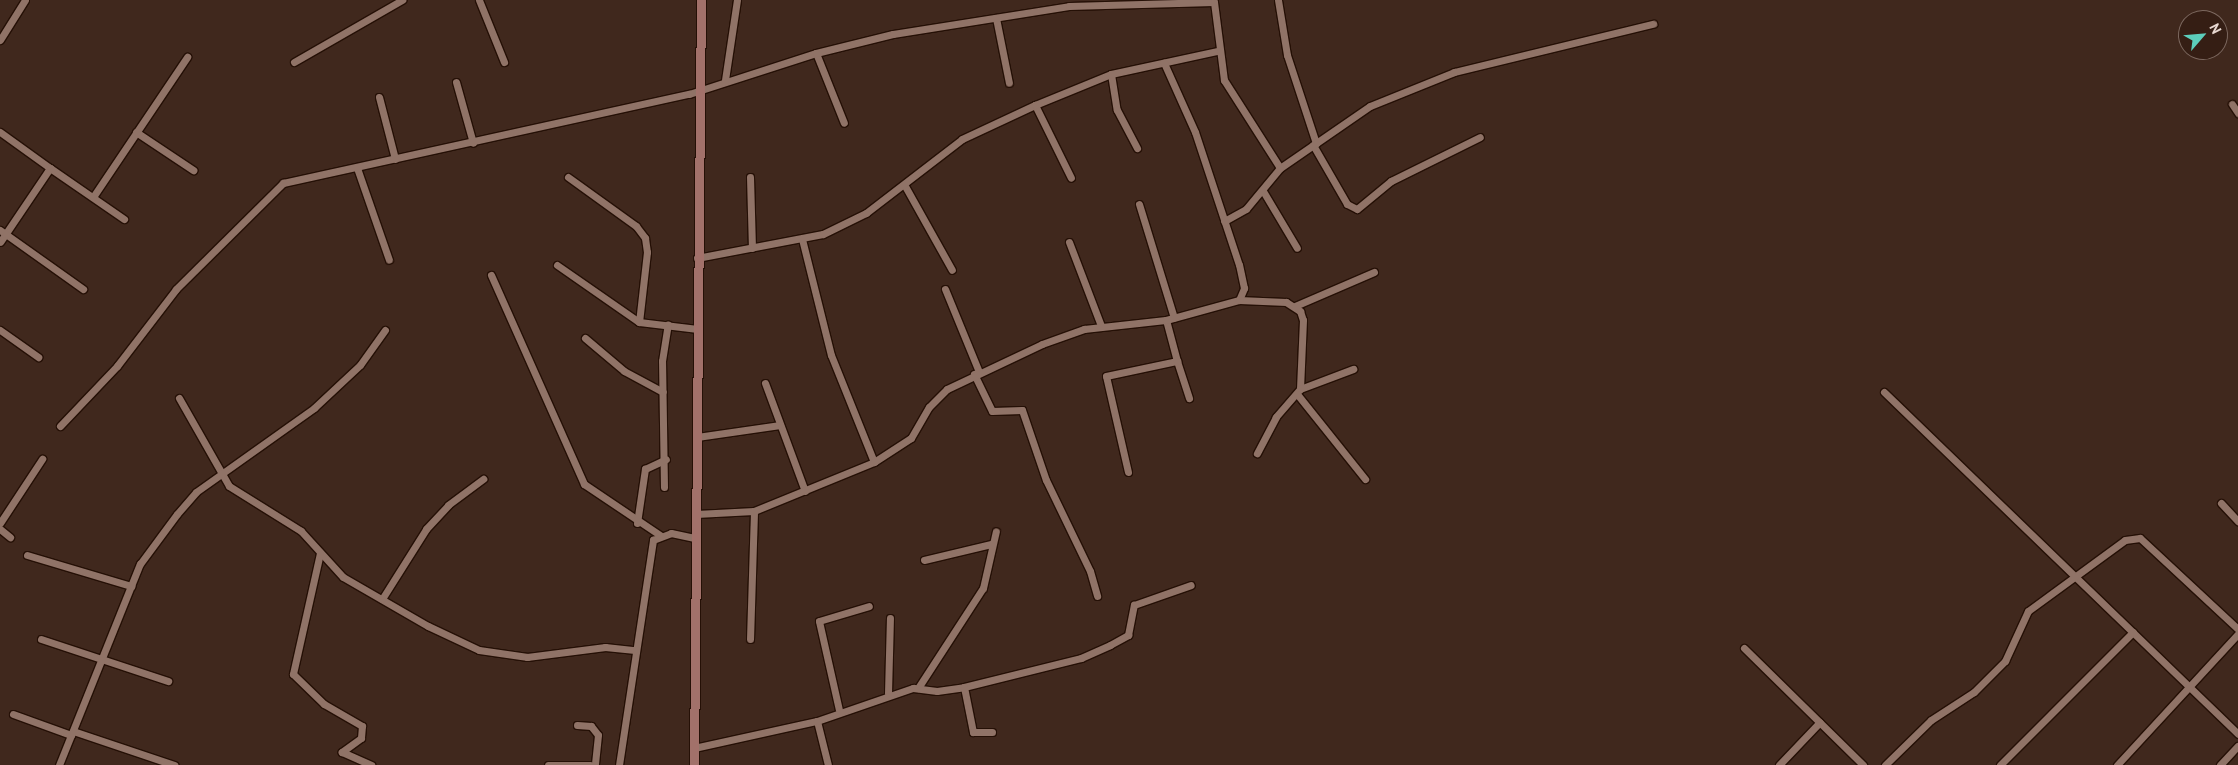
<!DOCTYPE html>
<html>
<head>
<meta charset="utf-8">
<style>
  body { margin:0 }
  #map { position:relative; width:2238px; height:765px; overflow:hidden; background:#40281d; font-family:"PT Sans",sans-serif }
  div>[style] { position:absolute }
  .roads { filter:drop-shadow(1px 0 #251006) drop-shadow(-1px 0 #251006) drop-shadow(0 1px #251006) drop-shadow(0 -1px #251006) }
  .street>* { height:7px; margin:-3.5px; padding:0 3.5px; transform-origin:3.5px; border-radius:3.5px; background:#907367 }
  .secondary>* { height:9px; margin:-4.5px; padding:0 4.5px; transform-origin:4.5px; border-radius:4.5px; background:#a2716a }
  span { translate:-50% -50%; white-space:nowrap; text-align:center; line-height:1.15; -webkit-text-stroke:4px #351e14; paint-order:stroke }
  .north { position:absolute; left:2178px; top:10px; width:50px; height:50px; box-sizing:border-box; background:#351e14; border:1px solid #7c685f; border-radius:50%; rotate:63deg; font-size:14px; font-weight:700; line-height:20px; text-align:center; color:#e7d7d0 }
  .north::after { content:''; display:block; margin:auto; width:18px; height:22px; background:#5ccebb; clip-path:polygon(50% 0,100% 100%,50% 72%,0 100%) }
</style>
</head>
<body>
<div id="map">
  <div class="roads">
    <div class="street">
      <i style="left:479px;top:0;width:67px;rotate:68deg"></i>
      <i style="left:1278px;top:0;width:56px;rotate:80.7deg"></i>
      <i style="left:1287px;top:55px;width:93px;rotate:71.8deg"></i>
      <i style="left:996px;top:18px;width:66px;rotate:78.7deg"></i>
      <i style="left:0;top:40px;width:47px;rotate:-58deg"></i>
      <i style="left:816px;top:53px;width:75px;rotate:68.2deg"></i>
      <i style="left:294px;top:62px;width:125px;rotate:-29.9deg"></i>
      <i style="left:1111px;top:74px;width:36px;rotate:81deg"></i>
      <i style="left:1117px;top:110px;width:43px;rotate:62.2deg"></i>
      <i style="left:725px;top:80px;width:81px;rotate:-81.5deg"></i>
      <i style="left:456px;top:82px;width:63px;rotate:74.4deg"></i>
      <i style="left:379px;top:97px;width:64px;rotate:75.5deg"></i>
      <i style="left:2232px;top:104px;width:11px;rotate:56deg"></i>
      <i style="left:1035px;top:105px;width:81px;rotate:63.7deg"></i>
      <i style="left:0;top:132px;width:62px;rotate:35.8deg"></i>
      <i style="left:50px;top:168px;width:89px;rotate:124deg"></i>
      <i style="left:136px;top:132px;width:69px;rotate:33.7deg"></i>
      <i style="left:1313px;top:145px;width:68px;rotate:60deg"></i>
      <i style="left:1347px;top:204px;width:11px;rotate:27deg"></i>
      <i style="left:1357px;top:209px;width:44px;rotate:-39.5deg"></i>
      <i style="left:1391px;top:181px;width:99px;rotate:-26.3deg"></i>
      <i style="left:50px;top:168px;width:90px;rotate:34.6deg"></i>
      <i style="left:357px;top:168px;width:97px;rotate:70.8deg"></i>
      <i style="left:1280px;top:168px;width:109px;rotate:-34.6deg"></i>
      <i style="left:1370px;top:106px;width:91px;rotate:-22deg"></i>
      <i style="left:1454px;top:72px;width:205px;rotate:-13.6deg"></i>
      <i style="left:568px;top:177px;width:84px;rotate:35.8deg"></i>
      <i style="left:636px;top:226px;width:15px;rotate:53deg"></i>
      <i style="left:645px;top:238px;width:14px;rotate:82deg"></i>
      <i style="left:647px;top:252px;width:70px;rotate:96.5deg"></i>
      <i style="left:750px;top:177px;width:71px;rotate:88.4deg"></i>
      <i style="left:905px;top:186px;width:96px;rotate:60.8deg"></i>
      <i style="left:1263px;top:191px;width:66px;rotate:59.2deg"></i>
      <i style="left:93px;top:197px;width:169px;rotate:-56.1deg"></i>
      <i style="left:1139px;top:204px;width:119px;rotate:72.9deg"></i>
      <i style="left:0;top:230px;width:102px;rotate:35.4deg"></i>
      <i style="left:802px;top:239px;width:120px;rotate:76deg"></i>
      <i style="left:831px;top:355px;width:115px;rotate:68.1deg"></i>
      <i style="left:1069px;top:242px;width:90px;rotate:69.1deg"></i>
      <i style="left:697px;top:258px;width:128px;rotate:-10.8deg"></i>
      <i style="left:823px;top:234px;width:48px;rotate:-26deg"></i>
      <i style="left:866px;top:213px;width:121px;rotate:-37.6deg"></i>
      <i style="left:962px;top:139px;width:81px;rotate:-25deg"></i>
      <i style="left:1035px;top:105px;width:82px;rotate:-22.2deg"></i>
      <i style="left:1111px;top:74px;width:108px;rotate:-12.2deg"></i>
      <i style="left:557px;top:265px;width:100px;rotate:34.8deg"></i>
      <i style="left:639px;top:322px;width:59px;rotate:6.8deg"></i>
      <i style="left:491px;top:275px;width:229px;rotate:66deg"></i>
      <i style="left:584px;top:484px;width:92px;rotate:33.9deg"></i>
      <i style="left:945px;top:289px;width:90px;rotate:67.7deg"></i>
      <i style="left:1239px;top:300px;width:47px;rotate:2.4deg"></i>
      <i style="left:1286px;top:302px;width:17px;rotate:33deg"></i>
      <i style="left:1300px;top:311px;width:9px;rotate:72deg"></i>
      <i style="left:1303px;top:320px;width:69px;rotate:92.5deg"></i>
      <i style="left:1300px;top:389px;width:37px;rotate:131deg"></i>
      <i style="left:1276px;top:417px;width:41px;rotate:117.8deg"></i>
      <i style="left:1295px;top:306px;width:86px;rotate:-23.3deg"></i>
      <i style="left:0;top:330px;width:47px;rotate:35.4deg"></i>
      <i style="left:585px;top:338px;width:51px;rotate:40.2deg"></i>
      <i style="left:624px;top:371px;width:44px;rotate:28.3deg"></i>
      <i style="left:1177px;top:361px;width:39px;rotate:72deg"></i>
      <i style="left:974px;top:374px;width:41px;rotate:64.1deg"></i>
      <i style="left:992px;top:411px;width:30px;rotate:-2deg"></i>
      <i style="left:1022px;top:410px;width:74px;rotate:71.1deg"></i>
      <i style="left:1046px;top:480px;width:101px;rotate:64.2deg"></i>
      <i style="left:1090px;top:571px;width:26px;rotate:74deg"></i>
      <i style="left:765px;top:383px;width:115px;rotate:69.7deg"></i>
      <i style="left:1300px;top:389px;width:57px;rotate:-20.7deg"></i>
      <i style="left:1884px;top:392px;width:492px;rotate:44deg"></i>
      <i style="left:1297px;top:394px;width:109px;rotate:51.3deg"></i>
      <i style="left:179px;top:398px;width:101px;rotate:60.4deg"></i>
      <i style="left:229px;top:486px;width:85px;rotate:32deg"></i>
      <i style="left:301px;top:531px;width:62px;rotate:47.6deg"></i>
      <i style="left:343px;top:577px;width:98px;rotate:30deg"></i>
      <i style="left:428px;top:626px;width:56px;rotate:25.2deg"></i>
      <i style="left:479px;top:650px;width:49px;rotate:8.3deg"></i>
      <i style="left:527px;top:657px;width:79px;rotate:-7.3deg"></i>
      <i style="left:605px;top:647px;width:30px;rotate:6deg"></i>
      <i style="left:60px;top:426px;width:83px;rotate:-46.5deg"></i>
      <i style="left:117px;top:366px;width:97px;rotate:-52.5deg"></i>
      <i style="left:176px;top:289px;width:151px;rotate:-44.7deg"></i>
      <i style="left:283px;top:183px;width:416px;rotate:-12.4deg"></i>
      <i style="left:689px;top:94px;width:133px;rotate:-17.9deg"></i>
      <i style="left:816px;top:53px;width:79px;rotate:-13.9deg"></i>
      <i style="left:893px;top:34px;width:178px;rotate:-9deg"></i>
      <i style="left:1069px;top:6px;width:145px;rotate:-1.6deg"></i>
      <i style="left:1214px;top:2px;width:79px;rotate:82.7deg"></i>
      <i style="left:1224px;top:80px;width:104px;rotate:57.5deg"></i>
      <i style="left:1280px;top:168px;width:53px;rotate:129.7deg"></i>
      <i style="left:1246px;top:209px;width:25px;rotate:151deg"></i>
      <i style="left:697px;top:437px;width:84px;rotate:-8.2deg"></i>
      <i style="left:1128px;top:472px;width:98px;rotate:-102.9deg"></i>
      <i style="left:1106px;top:376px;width:73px;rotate:-11.9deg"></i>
      <i style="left:1177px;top:361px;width:42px;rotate:-105deg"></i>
      <i style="left:664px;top:487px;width:126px;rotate:-90.9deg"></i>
      <i style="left:662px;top:361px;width:37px;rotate:-81deg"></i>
      <i style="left:2221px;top:503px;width:25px;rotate:47deg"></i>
      <i style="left:696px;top:514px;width:58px;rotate:-3deg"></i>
      <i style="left:754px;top:511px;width:130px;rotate:-22.2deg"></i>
      <i style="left:874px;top:462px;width:44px;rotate:-33deg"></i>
      <i style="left:911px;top:438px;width:36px;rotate:-60deg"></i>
      <i style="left:929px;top:407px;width:25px;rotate:-45deg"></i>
      <i style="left:947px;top:389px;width:105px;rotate:-25.3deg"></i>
      <i style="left:1042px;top:344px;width:45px;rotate:-19.7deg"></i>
      <i style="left:1084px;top:329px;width:82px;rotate:-6.3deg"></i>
      <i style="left:1166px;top:320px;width:76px;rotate:-15.3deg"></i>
      <i style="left:1239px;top:300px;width:13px;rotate:-67deg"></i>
      <i style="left:1244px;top:288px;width:24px;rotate:-102deg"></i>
      <i style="left:1239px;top:265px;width:140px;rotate:-108.3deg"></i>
      <i style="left:1195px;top:132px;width:76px;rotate:-114.2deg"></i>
      <i style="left:0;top:523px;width:77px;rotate:-56.7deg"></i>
      <i style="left:637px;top:523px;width:55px;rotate:-81.6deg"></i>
      <i style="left:645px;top:469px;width:23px;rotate:-25deg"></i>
      <i style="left:0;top:529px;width:13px;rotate:39deg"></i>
      <i style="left:320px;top:553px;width:124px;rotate:102.6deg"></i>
      <i style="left:293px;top:674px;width:43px;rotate:44.1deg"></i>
      <i style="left:324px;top:704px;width:44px;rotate:30.1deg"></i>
      <i style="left:362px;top:726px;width:12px;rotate:95deg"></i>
      <i style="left:361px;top:738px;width:24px;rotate:144deg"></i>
      <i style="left:342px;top:752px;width:32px;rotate:24deg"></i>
      <i style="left:27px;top:555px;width:109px;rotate:16.6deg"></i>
      <i style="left:924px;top:560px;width:69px;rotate:-13.4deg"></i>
      <i style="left:382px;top:599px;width:83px;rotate:-57.8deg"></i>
      <i style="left:426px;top:529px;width:33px;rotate:-47deg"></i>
      <i style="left:448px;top:505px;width:44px;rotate:-36.6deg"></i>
      <i style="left:41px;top:639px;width:134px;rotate:18.3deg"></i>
      <i style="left:750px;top:639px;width:128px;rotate:-88.2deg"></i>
      <i style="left:1744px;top:648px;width:167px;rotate:44.5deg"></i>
      <i style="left:964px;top:687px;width:121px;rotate:-13.9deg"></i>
      <i style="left:1081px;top:658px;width:32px;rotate:-24deg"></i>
      <i style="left:1110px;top:645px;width:21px;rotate:-29deg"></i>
      <i style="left:1128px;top:635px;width:31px;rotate:-79deg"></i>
      <i style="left:1134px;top:605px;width:60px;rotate:-19.3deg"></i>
      <i style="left:918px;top:688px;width:119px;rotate:-57deg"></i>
      <i style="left:983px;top:588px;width:58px;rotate:-77.2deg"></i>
      <i style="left:888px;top:693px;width:75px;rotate:-88.5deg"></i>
      <i style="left:839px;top:710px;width:91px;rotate:-102.7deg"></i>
      <i style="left:819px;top:621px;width:52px;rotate:-16.7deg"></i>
      <i style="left:13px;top:714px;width:62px;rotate:19.9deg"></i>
      <i style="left:817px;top:721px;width:45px;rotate:76deg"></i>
      <i style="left:577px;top:725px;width:14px;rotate:4deg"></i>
      <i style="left:591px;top:726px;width:11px;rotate:52deg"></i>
      <i style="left:598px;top:735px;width:30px;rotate:96deg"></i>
      <i style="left:73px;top:731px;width:107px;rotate:18.6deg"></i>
      <i style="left:694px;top:748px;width:126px;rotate:-12.4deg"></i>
      <i style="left:817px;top:721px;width:102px;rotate:-19deg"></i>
      <i style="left:913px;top:688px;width:24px;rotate:7deg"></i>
      <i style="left:937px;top:691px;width:27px;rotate:-8deg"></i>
      <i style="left:964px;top:687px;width:46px;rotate:78.7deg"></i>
      <i style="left:973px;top:732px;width:19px"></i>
      <i style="left:59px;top:765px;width:217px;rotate:-68.1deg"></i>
      <i style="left:140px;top:564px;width:62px;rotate:-53.5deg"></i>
      <i style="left:177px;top:514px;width:29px;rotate:-49deg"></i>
      <i style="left:196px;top:492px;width:145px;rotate:-35.4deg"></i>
      <i style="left:314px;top:408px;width:63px;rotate:-43.1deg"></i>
      <i style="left:360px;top:365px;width:43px;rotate:-54.5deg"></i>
      <i style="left:548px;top:765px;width:42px"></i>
      <i style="left:619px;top:765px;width:228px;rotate:-81.4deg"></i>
      <i style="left:653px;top:540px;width:19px;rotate:-21deg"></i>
      <i style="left:671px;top:533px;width:24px;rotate:12deg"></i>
      <i style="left:1779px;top:765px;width:59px;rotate:-46.4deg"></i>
      <i style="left:1885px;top:765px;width:64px;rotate:-44.4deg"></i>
      <i style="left:1931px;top:720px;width:51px;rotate:-33.1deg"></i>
      <i style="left:1974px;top:692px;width:44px;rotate:-45deg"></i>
      <i style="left:2005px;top:661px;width:55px;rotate:-65.3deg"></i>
      <i style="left:2028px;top:611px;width:120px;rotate:-36.2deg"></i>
      <i style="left:2125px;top:540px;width:15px;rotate:-8deg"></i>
      <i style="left:2140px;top:538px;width:134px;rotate:42.9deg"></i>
      <i style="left:2000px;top:765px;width:188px;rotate:-45deg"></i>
      <i style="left:2117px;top:765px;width:178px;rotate:-47.3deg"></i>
      <i style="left:2220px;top:765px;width:26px;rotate:-47deg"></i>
    </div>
    <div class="secondary">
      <i style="left:694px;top:765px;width:765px;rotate:-89.48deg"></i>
    </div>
  </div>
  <div class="north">N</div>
</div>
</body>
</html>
